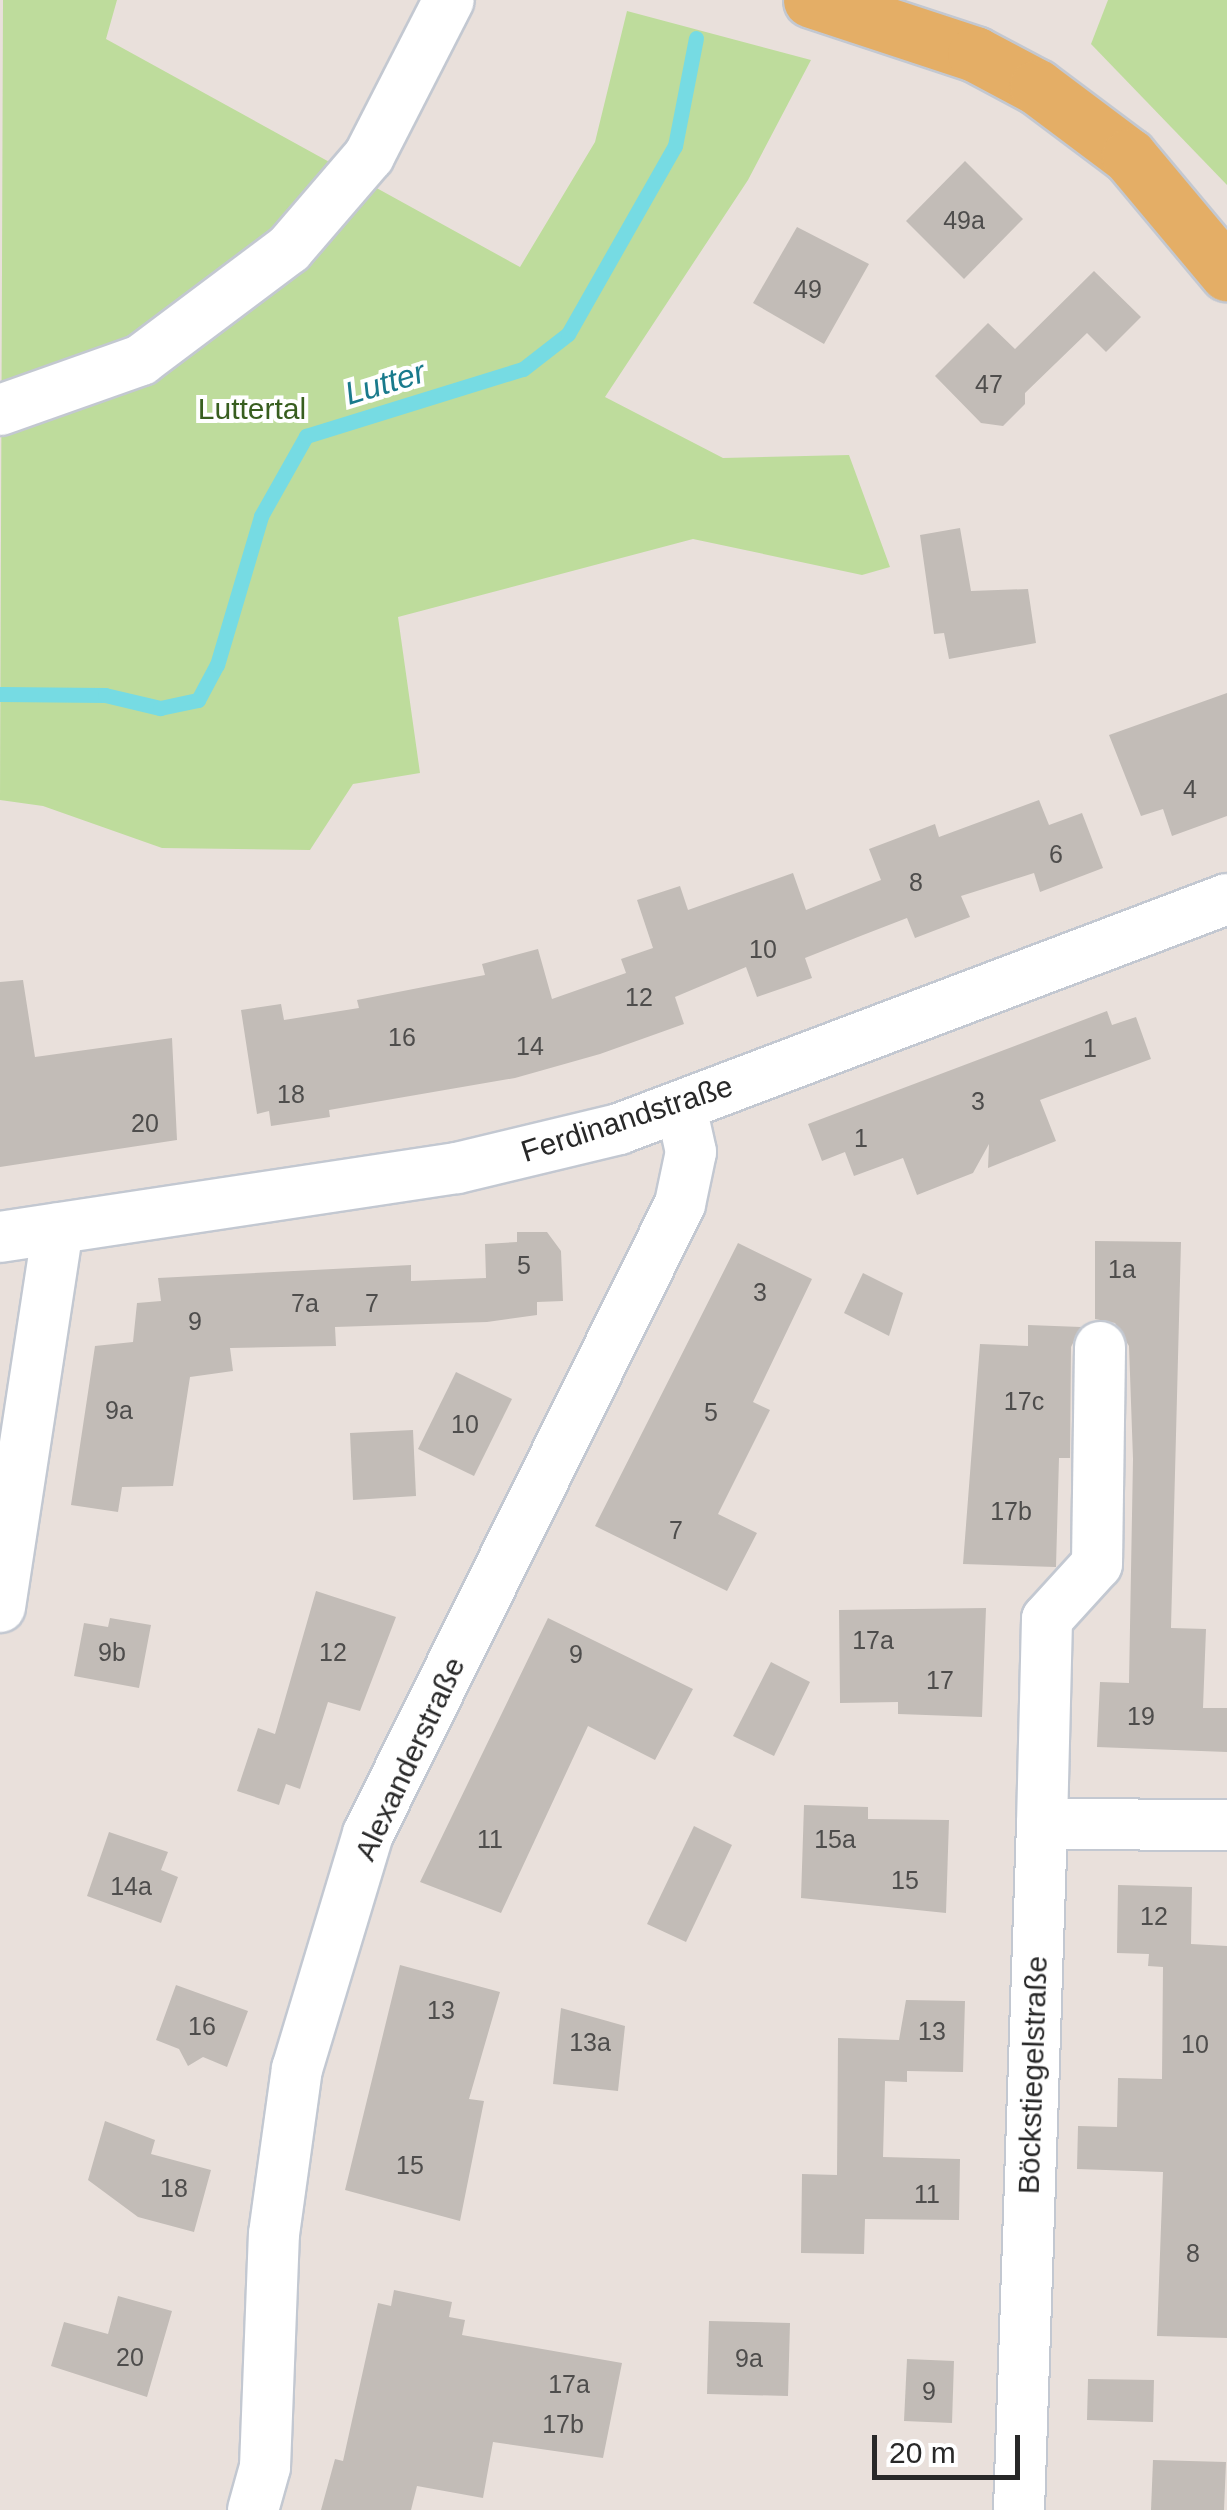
<!DOCTYPE html>
<html>
<head>
<meta charset="utf-8">
<style>
  body { margin:0 }
  #map { position:relative; width:1227px; height:2510px; overflow:hidden; background:#e9e0db; font-family:Arial,sans-serif }
  div>[style] { position:absolute }
  .green>* { inset:0; background:#bedc9c }
  .stream>* { height:15px; margin:-7.5px; padding:0 7.5px; transform-origin:7.5px; border-radius:7.5px; background:#76dbe3 }
  .building>* { inset:0; background:#c2bcb7 }
  .roads { filter:drop-shadow(2px 0 #c3c8d1) drop-shadow(-2px 0 #c3c8d1) drop-shadow(0 2px #c3c8d1) drop-shadow(0 -2px #c3c8d1) }
  .minor>* { height:50px; margin:-25px; padding:0 25px; transform-origin:25px; border-radius:25px; background:#fff }
  .major>* { height:55px; margin:-27.5px; padding:0 27.5px; transform-origin:27.5px; border-radius:27.5px; background:#e4ae66 }
  span { translate:-50% -50%; white-space:nowrap; text-align:center; line-height:1.15; -webkit-text-stroke:8px #fff; paint-order:stroke }
  .number-label { font-size:25px; color:#4e4d4c }
  .number-label span { -webkit-text-stroke-width:0 }
  .park-label { font-size:30px; color:#385e1f }
  .street-label { font-size:30px; color:#282828 }
  .water-label { font-size:32px; color:#197a8c; font-style:italic }
  .scale { position:absolute; left:872px; top:2435px; width:148px; height:45px; box-sizing:border-box; border:5px solid #282828; border-top:0; padding-left:12px; font-size:30px; line-height:35px; white-space:nowrap; color:#282828; -webkit-text-stroke:8px #fff; paint-order:stroke }
</style>
</head>
<body>
<div id="map">
  <div class="green">
    <i style="clip-path:polygon(3px 0,117px 0,106px 39px,520px 267px,595px 142px,627px 11px,811px 60px,748px 180px,605px 397px,723px 458px,849px 455px,890px 567px,862px 575px,693px 539px,398px 617px,420px 773px,353px 784px,310px 850px,162px 848px,43px 806px,0 800px)"></i>
    <i style="clip-path:polygon(1108px 0,1227px 0,1227px 185px,1091px 44px)"></i>
  </div>
  <div class="stream">
    <i style="left:0;top:694px;width:105px;rotate:0.5deg"></i>
    <i style="left:105px;top:695px;width:57px;rotate:13.3deg"></i>
    <i style="left:160px;top:708px;width:39px;rotate:-12deg"></i>
    <i style="left:198px;top:700px;width:40px;rotate:-62deg"></i>
    <i style="left:217px;top:665px;width:155px;rotate:-73.5deg"></i>
    <i style="left:261px;top:516px;width:92px;rotate:-60.6deg"></i>
    <i style="left:306px;top:436px;width:227px;rotate:-17.2deg"></i>
    <i style="left:523px;top:369px;width:57px;rotate:-37.9deg"></i>
    <i style="left:568px;top:334px;width:216px;rotate:-60.4deg"></i>
    <i style="left:675px;top:146px;width:110px;rotate:-79deg"></i>
  </div>
  <div class="building">
    <i style="clip-path:polygon(965px 161px,1023px 219px,964px 279px,906px 221px)"></i>
    <i style="clip-path:polygon(797px 227px,869px 264px,824px 344px,753px 303px)"></i>
    <i style="clip-path:polygon(1094px 271px,1141px 317px,1106px 352px,1087px 333px,1025px 393px,1025px 404px,1003px 426px,981px 423px,935px 376px,988px 323px,1015px 349px)"></i>
    <i style="clip-path:polygon(960px 528px,971px 591px,1028px 589px,1036px 643px,949px 659px,944px 633px,934px 634px,920px 535px)"></i>
    <i style="clip-path:polygon(1227px 693px,1227px 816px,1172px 836px,1163px 809px,1141px 816px,1109px 735px)"></i>
    <i style="clip-path:polygon(1039px 800px,1049px 825px,1082px 813px,1103px 868px,1040px 892px,1034px 873px,961px 896px,970px 917px,915px 938px,907px 918px,863px 935px,805px 958px,812px 978px,757px 997px,746px 967px,675px 997px,684px 1024px,600px 1054px,515px 1078px,329px 1110px,330px 1117px,271px 1126px,269px 1111px,257px 1114px,241px 1010px,281px 1004px,284px 1020px,359px 1008px,357px 1000px,485px 975px,482px 964px,538px 949px,552px 999px,626px 973px,621px 959px,653px 948px,637px 900px,680px 886px,688px 910px,793px 873px,806px 910px,881px 880px,869px 849px,935px 824px,939px 837px)"></i>
    <i style="clip-path:polygon(23px 980px,35px 1057px,172px 1038px,177px 1140px,0 1167px,0 982px)"></i>
    <i style="clip-path:polygon(1107px 1011px,1112px 1025px,1136px 1017px,1151px 1059px,1040px 1100px,1056px 1141px,988px 1168px,989px 1144px,973px 1173px,917px 1195px,903px 1158px,854px 1176px,845px 1152px,822px 1161px,808px 1124px)"></i>
    <i style="clip-path:polygon(517px 1232px,547px 1232px,561px 1251px,563px 1301px,537px 1302px,537px 1315px,487px 1322px,335px 1327px,336px 1346px,230px 1348px,233px 1371px,190px 1377px,173px 1486px,122px 1487px,118px 1512px,71px 1505px,95px 1346px,133px 1342px,137px 1303px,161px 1301px,158px 1278px,411px 1265px,411px 1281px,486px 1278px,485px 1244px,517px 1242px)"></i>
    <i style="clip-path:polygon(1095px 1241px,1181px 1242px,1171px 1628px,1206px 1629px,1203px 1708px,1227px 1708px,1227px 1752px,1097px 1747px,1100px 1682px,1129px 1683px,1133px 1459px,1129px 1346px,1115px 1323px,1095px 1319px)"></i>
    <i style="clip-path:polygon(738px 1243px,812px 1279px,753px 1402px,770px 1410px,718px 1514px,757px 1533px,727px 1591px,595px 1526px)"></i>
    <i style="clip-path:polygon(863px 1273px,903px 1293px,889px 1336px,844px 1313px)"></i>
    <i style="clip-path:polygon(1028px 1325px,1081px 1327px,1071px 1347px,1070px 1458px,1059px 1458px,1056px 1567px,963px 1564px,980px 1344px,1028px 1346px)"></i>
    <i style="clip-path:polygon(456px 1372px,512px 1399px,474px 1476px,418px 1449px)"></i>
    <i style="clip-path:polygon(413px 1430px,416px 1496px,353px 1500px,350px 1433px)"></i>
    <i style="clip-path:polygon(316px 1591px,396px 1617px,360px 1711px,328px 1702px,300px 1789px,286px 1784px,279px 1805px,237px 1791px,258px 1728px,275px 1734px)"></i>
    <i style="clip-path:polygon(986px 1608px,982px 1717px,898px 1714px,898px 1702px,840px 1703px,839px 1610px)"></i>
    <i style="clip-path:polygon(110px 1618px,151px 1625px,139px 1688px,74px 1676px,84px 1623px,108px 1627px)"></i>
    <i style="clip-path:polygon(548px 1618px,693px 1689px,655px 1760px,588px 1726px,501px 1913px,420px 1882px)"></i>
    <i style="clip-path:polygon(771px 1662px,810px 1682px,774px 1756px,733px 1736px)"></i>
    <i style="clip-path:polygon(804px 1805px,868px 1807px,868px 1819px,949px 1820px,946px 1913px,801px 1898px)"></i>
    <i style="clip-path:polygon(694px 1826px,732px 1845px,686px 1942px,647px 1924px)"></i>
    <i style="clip-path:polygon(109px 1832px,168px 1852px,161px 1870px,178px 1877px,161px 1923px,87px 1896px)"></i>
    <i style="clip-path:polygon(1118px 1885px,1192px 1887px,1191px 1944px,1227px 1946px,1227px 2338px,1157px 2336px,1163px 2172px,1077px 2169px,1078px 2126px,1117px 2127px,1118px 2078px,1162px 2079px,1163px 1967px,1148px 1966px,1149px 1954px,1117px 1953px)"></i>
    <i style="clip-path:polygon(400px 1965px,500px 1992px,469px 2099px,484px 2101px,460px 2221px,345px 2190px)"></i>
    <i style="clip-path:polygon(176px 1985px,248px 2011px,227px 2067px,203px 2057px,188px 2066px,179px 2049px,156px 2040px)"></i>
    <i style="clip-path:polygon(906px 2000px,965px 2001px,963px 2072px,907px 2071px,907px 2082px,885px 2081px,883px 2157px,960px 2159px,959px 2220px,865px 2219px,864px 2254px,801px 2253px,802px 2174px,837px 2175px,838px 2038px,899px 2040px)"></i>
    <i style="clip-path:polygon(561px 2008px,625px 2026px,618px 2091px,553px 2084px)"></i>
    <i style="clip-path:polygon(105px 2121px,155px 2140px,151px 2154px,211px 2170px,194px 2232px,138px 2217px,88px 2180px)"></i>
    <i style="clip-path:polygon(394px 2290px,452px 2302px,449px 2317px,465px 2320px,462px 2335px,622px 2363px,603px 2458px,493px 2442px,483px 2498px,417px 2486px,411px 2510px,321px 2510px,335px 2459px,343px 2461px,378px 2303px,391px 2306px)"></i>
    <i style="clip-path:polygon(118px 2296px,172px 2311px,147px 2397px,51px 2366px,64px 2322px,108px 2334px)"></i>
    <i style="clip-path:polygon(709px 2321px,790px 2323px,788px 2396px,707px 2394px)"></i>
    <i style="clip-path:polygon(907px 2359px,954px 2361px,952px 2423px,904px 2421px)"></i>
    <i style="clip-path:polygon(1088px 2379px,1154px 2380px,1153px 2422px,1087px 2420px)"></i>
    <i style="clip-path:polygon(1153px 2460px,1226px 2462px,1224px 2510px,1151px 2510px)"></i>
  </div>
  <div class="roads">
    <div class="minor">
      <i style="left:0;top:410px;width:150px;rotate:-19.5deg"></i>
      <i style="left:141px;top:360px;width:185px;rotate:-36.9deg"></i>
      <i style="left:289px;top:249px;width:123px;rotate:-49.3deg"></i>
      <i style="left:369px;top:156px;width:175px;rotate:-62.9deg"></i>
      <i style="left:0;top:1237px;width:462px;rotate:-8.6deg"></i>
      <i style="left:457px;top:1168px;width:167px;rotate:-13.5deg"></i>
      <i style="left:619px;top:1129px;width:650px;rotate:-20.72deg"></i>
      <i style="left:0;top:1607px;width:383px;rotate:-81.3deg"></i>
      <i style="left:1042px;top:1824px;width:205px;rotate:-88.6deg"></i>
      <i style="left:1047px;top:1619px;width:74px;rotate:-47.7deg"></i>
      <i style="left:1097px;top:1564px;width:217px;rotate:-89.2deg"></i>
      <i style="left:253px;top:2510px;width:45px;rotate:-74.4deg"></i>
      <i style="left:265px;top:2467px;width:233px;rotate:-87.8deg"></i>
      <i style="left:274px;top:2234px;width:167px;rotate:-82.1deg"></i>
      <i style="left:297px;top:2069px;width:245px;rotate:-73.2deg"></i>
      <i style="left:368px;top:1834px;width:703px;rotate:-63.65deg"></i>
      <i style="left:680px;top:1204px;width:53px;rotate:-78.1deg"></i>
      <i style="left:691px;top:1152px;width:46px;rotate:-102.5deg"></i>
      <i style="left:1019px;top:2510px;width:686px;rotate:-88.08deg"></i>
      <i style="left:1042px;top:1824px;width:185px;rotate:0.3deg"></i>
    </div>
    <div class="major">
      <i style="left:811px;top:0;width:173px;rotate:18.2deg"></i>
      <i style="left:975px;top:54px;width:70px;rotate:28deg"></i>
      <i style="left:1037px;top:87px;width:115px;rotate:36.9deg"></i>
      <i style="left:1129px;top:156px;width:153px;rotate:50.1deg"></i>
    </div>
  </div>
  <div class="number-label">
    <span style="left:964px;top:220px">49a</span>
    <span style="left:808px;top:289px">49</span>
    <span style="left:989px;top:384px">47</span>
    <span style="left:1190px;top:789px">4</span>
    <span style="left:1056px;top:854px">6</span>
    <span style="left:916px;top:882px">8</span>
    <span style="left:763px;top:949px">10</span>
    <span style="left:639px;top:997px">12</span>
    <span style="left:402px;top:1037px">16</span>
    <span style="left:530px;top:1046px">14</span>
    <span style="left:1090px;top:1048px">1</span>
    <span style="left:291px;top:1094px">18</span>
    <span style="left:978px;top:1101px">3</span>
    <span style="left:145px;top:1123px">20</span>
    <span style="left:861px;top:1138px">1</span>
    <span style="left:524px;top:1265px">5</span>
    <span style="left:1122px;top:1269px">1a</span>
    <span style="left:760px;top:1292px">3</span>
    <span style="left:305px;top:1303px">7a</span>
    <span style="left:372px;top:1303px">7</span>
    <span style="left:195px;top:1321px">9</span>
    <span style="left:1024px;top:1401px">17c</span>
    <span style="left:119px;top:1410px">9a</span>
    <span style="left:711px;top:1412px">5</span>
    <span style="left:465px;top:1424px">10</span>
    <span style="left:1011px;top:1511px">17b</span>
    <span style="left:676px;top:1530px">7</span>
    <span style="left:873px;top:1640px">17a</span>
    <span style="left:112px;top:1652px">9b</span>
    <span style="left:333px;top:1652px">12</span>
    <span style="left:576px;top:1654px">9</span>
    <span style="left:940px;top:1680px">17</span>
    <span style="left:1141px;top:1716px">19</span>
    <span style="left:490px;top:1839px">11</span>
    <span style="left:835px;top:1839px">15a</span>
    <span style="left:905px;top:1880px">15</span>
    <span style="left:131px;top:1886px">14a</span>
    <span style="left:1154px;top:1916px">12</span>
    <span style="left:441px;top:2010px">13</span>
    <span style="left:202px;top:2026px">16</span>
    <span style="left:932px;top:2031px">13</span>
    <span style="left:590px;top:2042px">13a</span>
    <span style="left:1195px;top:2044px">10</span>
    <span style="left:410px;top:2165px">15</span>
    <span style="left:174px;top:2188px">18</span>
    <span style="left:927px;top:2194px">11</span>
    <span style="left:1193px;top:2253px">8</span>
    <span style="left:130px;top:2357px">20</span>
    <span style="left:749px;top:2358px">9a</span>
    <span style="left:569px;top:2384px">17a</span>
    <span style="left:929px;top:2391px">9</span>
    <span style="left:563px;top:2424px">17b</span>
  </div>
  <div class="park-label">
    <span style="left:252px;top:409px">Luttertal</span>
  </div>
  <div class="street-label">
    <span style="left:627px;top:1119px;rotate:-18deg">Ferdinandstraße</span>
    <span style="left:410px;top:1759px;rotate:-65deg">Alexanderstraße</span>
    <span style="left:1033px;top:2075px;rotate:-88deg">Böckstiegelstraße</span>
  </div>
  <div class="water-label">
    <span style="left:385px;top:383px;rotate:-17deg">Lutter</span>
  </div>
  <div class="scale">20 m</div>
</div>
</body>
</html>
